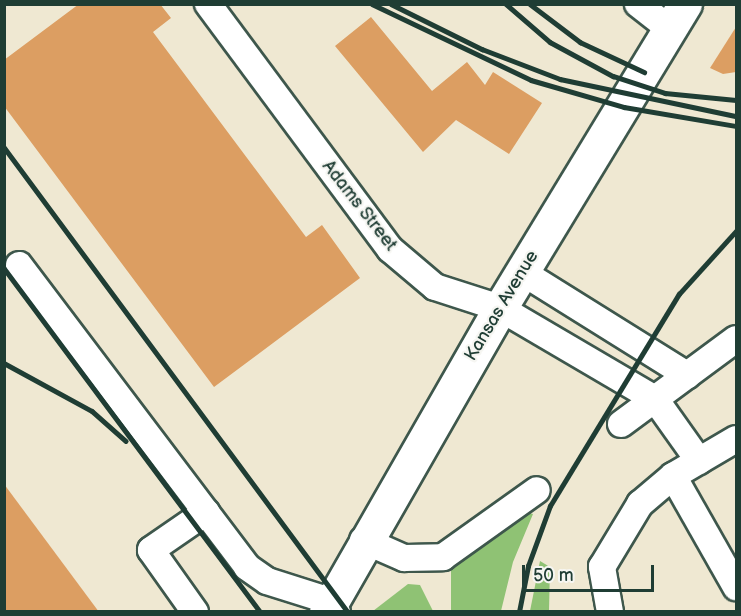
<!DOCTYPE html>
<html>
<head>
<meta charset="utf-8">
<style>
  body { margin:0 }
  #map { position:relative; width:741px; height:616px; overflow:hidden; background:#efe8d2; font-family:"Balsamiq Sans",sans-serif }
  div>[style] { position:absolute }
  .green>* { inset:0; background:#8fc274 }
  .building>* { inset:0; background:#dc9e62 }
  .roads { filter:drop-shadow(2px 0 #3e574c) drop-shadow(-2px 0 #3e574c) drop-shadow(0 2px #3e574c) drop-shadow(0 -2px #3e574c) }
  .minor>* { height:26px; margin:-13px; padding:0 13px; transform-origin:13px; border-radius:13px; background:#fff }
  .major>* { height:33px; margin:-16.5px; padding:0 16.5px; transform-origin:16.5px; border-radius:16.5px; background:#fff }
  .rail>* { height:4.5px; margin:-2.25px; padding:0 2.25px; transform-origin:2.25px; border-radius:2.25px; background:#1f3d34 }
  span { translate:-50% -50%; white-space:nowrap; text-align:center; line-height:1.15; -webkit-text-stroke:4.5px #f6f6f2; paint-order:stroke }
  .street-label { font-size:18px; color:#1f3d34 }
  .frame { position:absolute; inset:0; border:6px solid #1f3d34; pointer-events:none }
  .scale { position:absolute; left:522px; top:565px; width:132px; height:27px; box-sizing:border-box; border:3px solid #1f3d34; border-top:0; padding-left:8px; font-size:18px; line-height:21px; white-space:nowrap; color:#1f3d34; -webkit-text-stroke:4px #f6f6f2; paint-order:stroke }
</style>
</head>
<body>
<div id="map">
  <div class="green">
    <i style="clip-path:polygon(525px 512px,533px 514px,513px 562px,501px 611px,451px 611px,451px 568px)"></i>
    <i style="clip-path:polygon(540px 561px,550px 567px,549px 611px,530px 611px)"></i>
    <i style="clip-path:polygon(408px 584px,420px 585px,433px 611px,373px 611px)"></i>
  </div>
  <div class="building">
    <i style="clip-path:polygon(79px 4px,160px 4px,171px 18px,153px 32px,306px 237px,322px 225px,360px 278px,214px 387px,4px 106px,4px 60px)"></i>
    <i style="clip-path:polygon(371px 17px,432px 91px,467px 62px,485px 85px,493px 72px,542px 103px,509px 154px,456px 120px,423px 152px,335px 46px)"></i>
    <i style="clip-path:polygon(736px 27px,736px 72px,723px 74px,710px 68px)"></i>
    <i style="clip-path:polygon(4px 484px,99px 612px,4px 612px)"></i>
  </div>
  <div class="roads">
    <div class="minor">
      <i style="left:208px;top:4px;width:305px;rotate:53.4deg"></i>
      <i style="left:390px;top:249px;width:59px;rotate:40.2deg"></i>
      <i style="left:435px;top:287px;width:68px;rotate:17.9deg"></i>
      <i style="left:500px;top:308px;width:180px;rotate:30.4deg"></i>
      <i style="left:655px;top:399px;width:76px;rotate:54.6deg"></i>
      <i style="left:638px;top:4px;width:41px;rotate:38deg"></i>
      <i style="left:19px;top:265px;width:378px;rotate:52.9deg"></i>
      <i style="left:247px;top:567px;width:24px;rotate:35deg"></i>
      <i style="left:267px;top:581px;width:66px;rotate:17.6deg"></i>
      <i style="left:330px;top:601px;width:13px;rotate:58deg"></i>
      <i style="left:522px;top:272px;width:195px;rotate:32deg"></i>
      <i style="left:621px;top:424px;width:143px;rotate:-36.5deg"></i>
      <i style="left:736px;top:439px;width:73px;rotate:149.6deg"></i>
      <i style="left:673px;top:476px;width:128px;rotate:60.4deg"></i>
      <i style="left:363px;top:540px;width:45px;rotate:23.7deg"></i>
      <i style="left:404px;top:558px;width:39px;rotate:-1deg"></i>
      <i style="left:443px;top:557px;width:115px;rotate:-35.5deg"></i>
      <i style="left:195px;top:612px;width:76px;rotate:-125.4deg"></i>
      <i style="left:151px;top:550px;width:67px;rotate:-34.6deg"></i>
      <i style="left:610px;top:612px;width:46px;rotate:-100.1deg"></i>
      <i style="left:602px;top:567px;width:74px;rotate:-58.9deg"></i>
      <i style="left:640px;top:504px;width:43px;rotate:-40.3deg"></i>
    </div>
    <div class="major">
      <i style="left:326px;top:612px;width:350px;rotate:-60.2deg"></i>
      <i style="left:500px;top:308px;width:356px;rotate:-58.7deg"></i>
    </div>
  </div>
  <div class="rail">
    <i style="left:372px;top:4px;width:176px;rotate:25.5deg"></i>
    <i style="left:531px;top:80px;width:97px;rotate:16.2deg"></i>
    <i style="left:624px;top:107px;width:114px;rotate:9.6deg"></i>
    <i style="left:391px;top:4px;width:102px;rotate:26.3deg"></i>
    <i style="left:482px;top:49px;width:84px;rotate:21deg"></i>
    <i style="left:560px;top:79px;width:180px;rotate:11.9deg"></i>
    <i style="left:506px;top:4px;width:58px;rotate:40.8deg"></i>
    <i style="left:550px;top:42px;width:72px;rotate:28.4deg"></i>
    <i style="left:613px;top:76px;width:55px;rotate:18.1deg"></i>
    <i style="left:665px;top:93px;width:71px;rotate:5.6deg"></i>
    <i style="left:530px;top:4px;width:63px;rotate:37.2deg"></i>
    <i style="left:580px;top:42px;width:71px;rotate:25.1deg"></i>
    <i style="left:4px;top:147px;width:578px;rotate:53.51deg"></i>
    <i style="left:4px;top:268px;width:429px;rotate:53.3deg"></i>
    <i style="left:4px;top:363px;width:100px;rotate:28.6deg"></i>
    <i style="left:92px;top:411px;width:45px;rotate:41.4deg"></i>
    <i style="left:519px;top:612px;width:47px;rotate:-78.9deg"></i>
    <i style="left:528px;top:566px;width:64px;rotate:-69.9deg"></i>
    <i style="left:550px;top:506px;width:248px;rotate:-58.7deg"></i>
    <i style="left:679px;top:294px;width:85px;rotate:-47.9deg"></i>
  </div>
  <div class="street-label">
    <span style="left:359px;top:206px;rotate:52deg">Adams Street</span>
    <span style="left:502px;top:306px;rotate:-59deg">Kansas Avenue</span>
  </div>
  <div class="frame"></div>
  <div class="scale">50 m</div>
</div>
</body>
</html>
